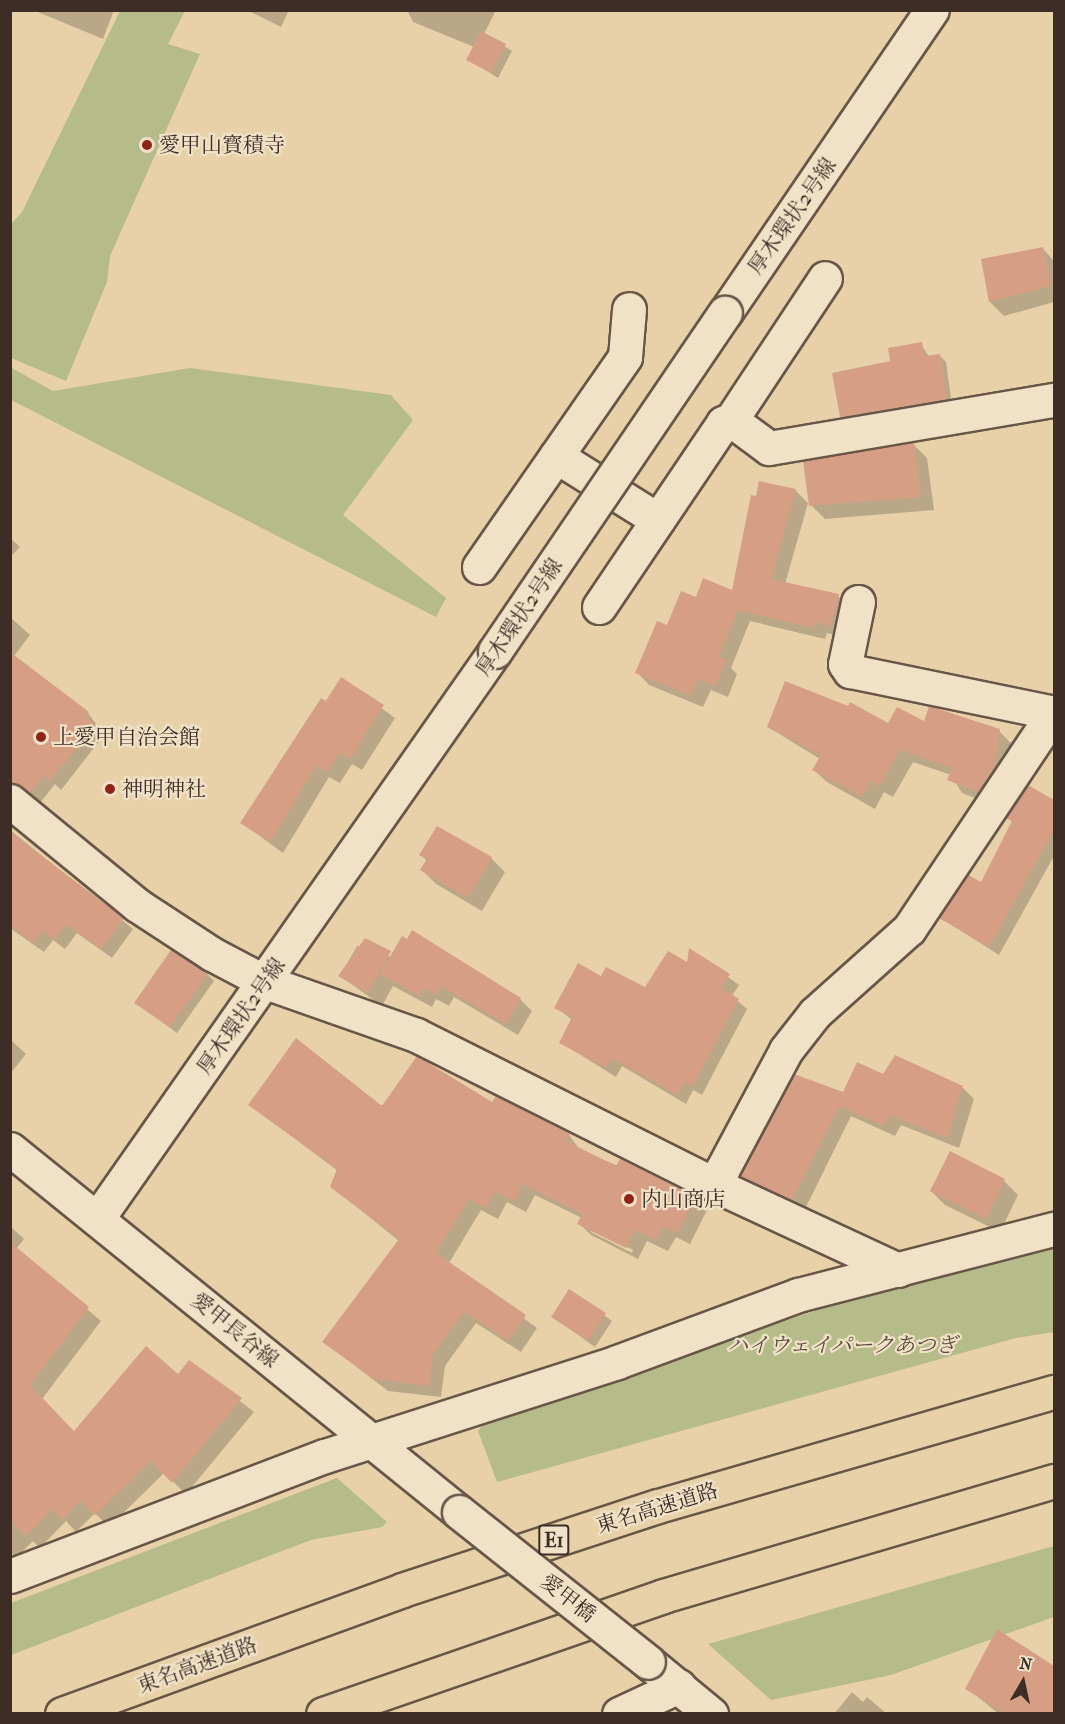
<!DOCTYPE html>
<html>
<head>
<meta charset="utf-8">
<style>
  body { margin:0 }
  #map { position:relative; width:1065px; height:1724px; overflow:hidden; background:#e8d1a9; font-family:"IM FELL French Canon","Noto Serif JP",serif }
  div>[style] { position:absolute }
  .green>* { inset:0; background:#b5bc89 }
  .shadow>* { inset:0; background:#0003 }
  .building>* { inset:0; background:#d69f85 }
  .roads { filter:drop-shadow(2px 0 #685647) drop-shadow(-2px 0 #685647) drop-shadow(0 2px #685647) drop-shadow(0 -2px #685647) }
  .minor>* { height:33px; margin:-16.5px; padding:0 16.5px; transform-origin:16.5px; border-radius:16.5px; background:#f0e1c7 }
  .highway>* { height:33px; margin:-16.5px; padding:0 16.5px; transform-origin:16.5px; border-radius:16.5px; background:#e8d1a9 }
  .bridges { filter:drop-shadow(2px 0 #685647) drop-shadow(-2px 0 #685647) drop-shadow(0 2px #685647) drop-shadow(0 -2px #685647) }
  .minor-bridge>* { height:33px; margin:-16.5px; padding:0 16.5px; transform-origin:16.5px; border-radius:16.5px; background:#f0e1c7 }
  .dots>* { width:16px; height:16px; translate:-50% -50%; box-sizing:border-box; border:3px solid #f0e1c7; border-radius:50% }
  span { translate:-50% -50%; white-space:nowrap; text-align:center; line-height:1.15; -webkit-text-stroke:4.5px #f0e1c7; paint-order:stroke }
  .shield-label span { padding:2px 4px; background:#f0e1c7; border:2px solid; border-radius:4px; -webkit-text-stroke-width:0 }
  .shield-label { font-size:20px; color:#3e2d26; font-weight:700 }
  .poi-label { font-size:21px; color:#3e2d26 }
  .left { translate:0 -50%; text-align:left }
  .street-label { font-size:21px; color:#3e2d26 }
  .park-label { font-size:21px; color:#564a3a; font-style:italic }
  .frame { position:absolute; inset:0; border:12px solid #3e2d26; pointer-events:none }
  .north { position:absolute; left:993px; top:1652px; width:60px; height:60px; -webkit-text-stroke:4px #f0e1c7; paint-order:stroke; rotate:9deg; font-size:16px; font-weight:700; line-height:24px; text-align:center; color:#3e2d26 }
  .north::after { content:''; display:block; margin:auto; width:21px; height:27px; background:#3e2d26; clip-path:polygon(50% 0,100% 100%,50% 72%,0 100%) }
</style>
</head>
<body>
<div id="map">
  <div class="green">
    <i style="clip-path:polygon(120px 11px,185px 11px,168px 44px,200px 54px,110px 256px,107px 282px,66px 381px,11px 358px,11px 224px,22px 212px)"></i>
    <i style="clip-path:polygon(10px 367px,53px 391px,190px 368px,391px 395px,413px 420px,343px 515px,446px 598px,436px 617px,11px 400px)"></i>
    <i style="clip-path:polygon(1054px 1245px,1054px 1332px,1016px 1338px,497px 1482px,478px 1431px,483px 1424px,829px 1306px)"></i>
    <i style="clip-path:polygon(337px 1478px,387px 1522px,382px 1527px,311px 1540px,11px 1655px,11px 1603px)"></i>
    <i style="clip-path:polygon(1054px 1546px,1054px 1617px,891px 1675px,771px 1700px,708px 1644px)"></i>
  </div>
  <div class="shadow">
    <i style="clip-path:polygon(33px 10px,114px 10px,103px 39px)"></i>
    <i style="clip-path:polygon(247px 10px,289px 10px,281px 27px)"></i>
    <i style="clip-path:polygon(407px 10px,496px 10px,484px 34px,512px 51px,498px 78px,468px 59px,474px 47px,413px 22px)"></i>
    <i style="clip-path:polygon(1043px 249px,1054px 261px,1054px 302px,1004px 316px,990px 302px)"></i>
    <i style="clip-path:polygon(921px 344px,929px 357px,939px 355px,946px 362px,952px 406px,848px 423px,842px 416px,892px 363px)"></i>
    <i style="clip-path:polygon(913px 444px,927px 458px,934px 510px,825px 519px,811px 505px)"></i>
    <i style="clip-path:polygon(795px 490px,808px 503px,785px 584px,838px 596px,850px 608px,843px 637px,827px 633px,825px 639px,750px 621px,731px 668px,737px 674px,728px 697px,711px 690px,703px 707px,649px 685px,637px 672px,668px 627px,697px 598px,733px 592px,757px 498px)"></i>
    <i style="clip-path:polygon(10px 538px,20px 547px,10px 557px)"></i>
    <i style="clip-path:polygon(10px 617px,30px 635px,14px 656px,88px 713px,104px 735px,61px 790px,55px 784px,41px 802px,25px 792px,10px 797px)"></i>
    <i style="clip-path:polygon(341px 679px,395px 718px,362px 770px,352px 764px,340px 783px,329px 777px,283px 853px,242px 823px)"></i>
    <i style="clip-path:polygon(925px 723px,999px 731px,1012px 744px,1006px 781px,991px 804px,962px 793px,951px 775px,913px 762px,893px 797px,884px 792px,875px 809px,827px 782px,814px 770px,820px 759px,768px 727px)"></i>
    <i style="clip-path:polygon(1028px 787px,1054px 801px,1054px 856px,999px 955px,941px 918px,982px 884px,1013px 823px,1008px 817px)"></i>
    <i style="clip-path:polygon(10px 830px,133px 929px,112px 958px,77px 933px,65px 949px,53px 940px,44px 952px,10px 928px)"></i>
    <i style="clip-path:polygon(421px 855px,491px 858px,505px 872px,482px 911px,436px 884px,422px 870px,427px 861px)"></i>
    <i style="clip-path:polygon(357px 946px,520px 999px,532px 1011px,518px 1035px,454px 997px,449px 1006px,436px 999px,432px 1007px,393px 986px,382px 1006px,340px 976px)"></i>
    <i style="clip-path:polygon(691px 951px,739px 985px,732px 996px,747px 1009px,702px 1095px,693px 1090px,686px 1104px,622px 1066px,616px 1077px,560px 1042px,572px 1020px,556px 1007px,602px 978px,646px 989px,688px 965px)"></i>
    <i style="clip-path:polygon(207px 974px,214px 981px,177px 1033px,136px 1003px)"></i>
    <i style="clip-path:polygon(10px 1039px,26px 1054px,10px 1074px)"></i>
    <i style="clip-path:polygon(896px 1057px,963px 1088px,974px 1099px,959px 1148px,901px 1125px,895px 1136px,851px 1116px,804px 1211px,753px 1187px,742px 1176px,844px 1094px,883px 1076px)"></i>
    <i style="clip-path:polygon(evenodd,250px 1105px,493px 1105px,569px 1135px,580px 1150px,695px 1198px,707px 1210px,690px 1244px,676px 1237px,668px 1251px,647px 1241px,638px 1259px,591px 1235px,579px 1223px,582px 1218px,535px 1195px,526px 1212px,507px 1202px,498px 1219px,481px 1210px,449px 1263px,537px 1328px,521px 1352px,476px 1323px,445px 1366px,441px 1397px,388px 1391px,324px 1342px,399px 1241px,331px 1186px,338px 1171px,250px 1105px,591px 1229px,633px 1250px,632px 1253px,591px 1232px,591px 1229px)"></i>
    <i style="clip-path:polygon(950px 1153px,1004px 1181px,1018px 1195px,1000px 1232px,945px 1205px,931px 1191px)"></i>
    <i style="clip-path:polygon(10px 1226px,24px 1239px,16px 1249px,101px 1321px,42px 1399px,74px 1432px,178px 1376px,190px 1362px,254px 1412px,186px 1494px,164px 1473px,109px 1527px,95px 1513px,76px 1532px,66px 1521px,40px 1548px,33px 1541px,17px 1557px,10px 1552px)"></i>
    <i style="clip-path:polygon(570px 1291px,612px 1321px,595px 1347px,553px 1317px)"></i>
    <i style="clip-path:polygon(997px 1631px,1054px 1668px,1054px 1714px,999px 1714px,967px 1688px)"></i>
    <i style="clip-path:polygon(852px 1692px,863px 1702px,867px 1697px,887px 1714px,834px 1714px)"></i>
  </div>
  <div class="building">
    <i style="clip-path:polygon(481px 31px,506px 44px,491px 73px,466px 60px)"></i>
    <i style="clip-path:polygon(1043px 247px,1051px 286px,989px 302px,981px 259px)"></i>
    <i style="clip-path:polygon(922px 342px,924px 356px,940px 354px,947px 399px,840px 417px,832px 373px,890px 361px,888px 348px)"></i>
    <i style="clip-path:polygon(914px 443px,921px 497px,809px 506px,803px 461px)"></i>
    <i style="clip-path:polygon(759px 481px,796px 489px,771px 579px,839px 594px,831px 626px,815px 622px,813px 628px,738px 610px,719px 657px,726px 660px,715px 686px,698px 679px,691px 696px,635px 673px,657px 621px,667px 625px,681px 591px,696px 597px,703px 578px,732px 590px,751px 495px,756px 496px)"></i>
    <i style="clip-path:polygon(10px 652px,89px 712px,85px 717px,95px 724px,50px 781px,44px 775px,30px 793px,10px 783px)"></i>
    <i style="clip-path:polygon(341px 677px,384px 705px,350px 759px,340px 753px,327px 772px,316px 766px,270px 842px,240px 823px,321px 698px,326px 701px)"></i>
    <i style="clip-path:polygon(785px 681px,848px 706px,850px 702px,888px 723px,897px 707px,924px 721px,929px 706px,1000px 729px,994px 768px,978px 792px,947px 780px,952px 768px,900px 750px,880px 786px,871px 780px,862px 797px,812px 770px,821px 755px,767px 727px)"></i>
    <i style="clip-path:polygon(1028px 785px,1054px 800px,1054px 830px,989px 947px,939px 918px,968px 875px,981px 882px,1012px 821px,1006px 818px)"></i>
    <i style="clip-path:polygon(437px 826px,492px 857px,468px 898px,420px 870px,427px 859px,419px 855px)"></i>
    <i style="clip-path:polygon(10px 832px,124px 918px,101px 949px,66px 924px,54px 940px,42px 931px,33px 943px,10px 926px)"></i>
    <i style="clip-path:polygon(412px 930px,521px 998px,506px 1024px,441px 986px,436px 995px,424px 988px,419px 996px,380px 974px,402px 936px,407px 939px)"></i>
    <i style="clip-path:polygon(365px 938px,391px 951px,368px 993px,338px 976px)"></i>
    <i style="clip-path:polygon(689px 948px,730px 974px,722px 988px,739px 999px,692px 1087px,684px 1082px,677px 1095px,612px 1058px,606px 1068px,559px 1043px,572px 1017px,554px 1008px,578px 963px,601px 976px,606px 967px,645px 987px,668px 951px,687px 962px)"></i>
    <i style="clip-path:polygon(171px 950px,208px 973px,170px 1027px,134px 1003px)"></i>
    <i style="clip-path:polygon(296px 1038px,382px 1106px,417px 1056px,492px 1102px,496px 1096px,570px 1134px,566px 1141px,616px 1166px,620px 1159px,696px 1197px,678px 1233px,663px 1226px,656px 1240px,635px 1230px,626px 1248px,577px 1224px,582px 1214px,523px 1184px,514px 1201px,495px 1191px,486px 1208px,469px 1199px,436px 1253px,526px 1315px,509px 1341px,464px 1312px,433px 1354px,429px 1386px,374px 1379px,322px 1342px,399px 1239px,330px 1187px,337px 1169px,248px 1105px)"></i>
    <i style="clip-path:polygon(895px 1055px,963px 1086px,947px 1138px,889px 1115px,884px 1126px,839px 1106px,792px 1200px,740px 1176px,794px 1074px,843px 1092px,857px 1062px,883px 1074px)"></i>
    <i style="clip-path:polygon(950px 1151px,1005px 1179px,986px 1219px,930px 1191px)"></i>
    <i style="clip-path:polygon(10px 1242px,89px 1307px,30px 1385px,74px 1431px,146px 1346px,178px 1374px,189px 1360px,242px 1398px,172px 1483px,151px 1461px,95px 1515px,81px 1500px,62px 1520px,52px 1509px,26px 1536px,10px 1520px)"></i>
    <i style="clip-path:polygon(569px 1289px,606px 1313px,588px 1341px,551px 1317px)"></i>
    <i style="clip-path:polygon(997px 1629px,1054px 1666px,1054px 1713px,1004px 1713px,965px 1689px)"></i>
  </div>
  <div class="roads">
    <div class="minor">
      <i style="left:725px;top:313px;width:367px;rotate:-55.7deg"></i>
      <i style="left:731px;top:420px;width:170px;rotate:-56.5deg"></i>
      <i style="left:556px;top:456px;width:120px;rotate:32.1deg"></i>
      <i style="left:479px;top:567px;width:256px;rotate:-55.2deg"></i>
      <i style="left:625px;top:357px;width:48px;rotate:-85.2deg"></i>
      <i style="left:858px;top:602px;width:63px;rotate:101.8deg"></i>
      <i style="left:845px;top:664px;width:9px;rotate:54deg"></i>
      <i style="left:850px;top:671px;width:208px;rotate:11.6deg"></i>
      <i style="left:599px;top:607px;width:222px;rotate:-56deg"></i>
      <i style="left:723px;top:423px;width:9px;rotate:-21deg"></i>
      <i style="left:731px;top:420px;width:47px;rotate:36.4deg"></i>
      <i style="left:769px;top:448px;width:289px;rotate:-9.6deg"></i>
      <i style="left:10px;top:801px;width:164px;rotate:39.3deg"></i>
      <i style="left:137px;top:905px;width:90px;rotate:33.2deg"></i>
      <i style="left:212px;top:954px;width:60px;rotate:27.8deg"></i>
      <i style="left:265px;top:982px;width:160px;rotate:19.3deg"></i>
      <i style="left:416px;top:1035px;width:339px;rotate:26.6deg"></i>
      <i style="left:10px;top:1149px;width:577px;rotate:38.95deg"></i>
      <i style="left:97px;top:1219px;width:694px;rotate:-54.98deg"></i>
      <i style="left:898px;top:1270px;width:197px;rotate:-155.1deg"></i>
      <i style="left:719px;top:1187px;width:17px;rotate:-80deg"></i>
      <i style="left:722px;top:1170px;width:136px;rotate:-61.9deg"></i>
      <i style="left:786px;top:1050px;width:47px;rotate:-51.9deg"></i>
      <i style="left:815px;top:1013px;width:126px;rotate:-41.8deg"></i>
      <i style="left:909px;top:929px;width:261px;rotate:-56.2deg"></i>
      <i style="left:10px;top:1576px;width:337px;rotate:-20.9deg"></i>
      <i style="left:325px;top:1456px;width:307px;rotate:-17.8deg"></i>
      <i style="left:617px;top:1362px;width:193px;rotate:-20.3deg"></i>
      <i style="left:798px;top:1295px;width:264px;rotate:-14.5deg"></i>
      <i style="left:648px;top:1662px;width:82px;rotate:39.5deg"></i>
      <i style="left:619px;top:1714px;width:66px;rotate:-25deg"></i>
    </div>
    <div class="highway">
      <i style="left:62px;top:1714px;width:362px;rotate:-20deg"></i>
      <i style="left:402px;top:1590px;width:269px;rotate:-18.2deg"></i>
      <i style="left:658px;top:1506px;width:412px;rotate:-16.1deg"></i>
      <i style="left:323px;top:1714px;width:360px;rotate:-19.1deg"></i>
      <i style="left:663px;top:1596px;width:408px;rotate:-16.4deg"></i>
    </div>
  </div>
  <div class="bridges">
    <div class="minor-bridge">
      <i style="left:495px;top:651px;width:409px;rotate:-55.8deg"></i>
      <i style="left:459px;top:1512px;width:241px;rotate:38.4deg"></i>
    </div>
  </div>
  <div class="dots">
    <i style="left:147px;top:145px;background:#8f2418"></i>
    <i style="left:41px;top:737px;background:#8f2418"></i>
    <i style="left:110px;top:789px;background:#8f2418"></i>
    <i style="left:629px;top:1199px;background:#8f2418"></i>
  </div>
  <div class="shield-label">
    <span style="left:554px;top:1540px">E1</span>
  </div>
  <div class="poi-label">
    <span class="left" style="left:159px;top:145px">愛甲山寳積寺</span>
    <span class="left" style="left:53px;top:737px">上愛甲自治会館</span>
    <span class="left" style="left:122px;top:789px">神明神社</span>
    <span class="left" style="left:641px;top:1199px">内山商店</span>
  </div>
  <div class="street-label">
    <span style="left:792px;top:216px;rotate:-55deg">厚木環状2号線</span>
    <span style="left:519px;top:617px;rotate:-56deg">厚木環状2号線</span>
    <span style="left:241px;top:1016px;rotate:-55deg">厚木環状2号線</span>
    <span style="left:235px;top:1330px;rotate:39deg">愛甲長谷線</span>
    <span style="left:657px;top:1508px;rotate:-17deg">東名高速道路</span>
    <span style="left:568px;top:1598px;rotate:38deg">愛甲橋</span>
    <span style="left:197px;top:1665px;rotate:-20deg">東名高速道路</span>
  </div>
  <div class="park-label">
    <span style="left:842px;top:1345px">ハイウェイパークあつぎ</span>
  </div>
  <div class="frame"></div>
  <div class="north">N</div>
</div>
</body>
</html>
